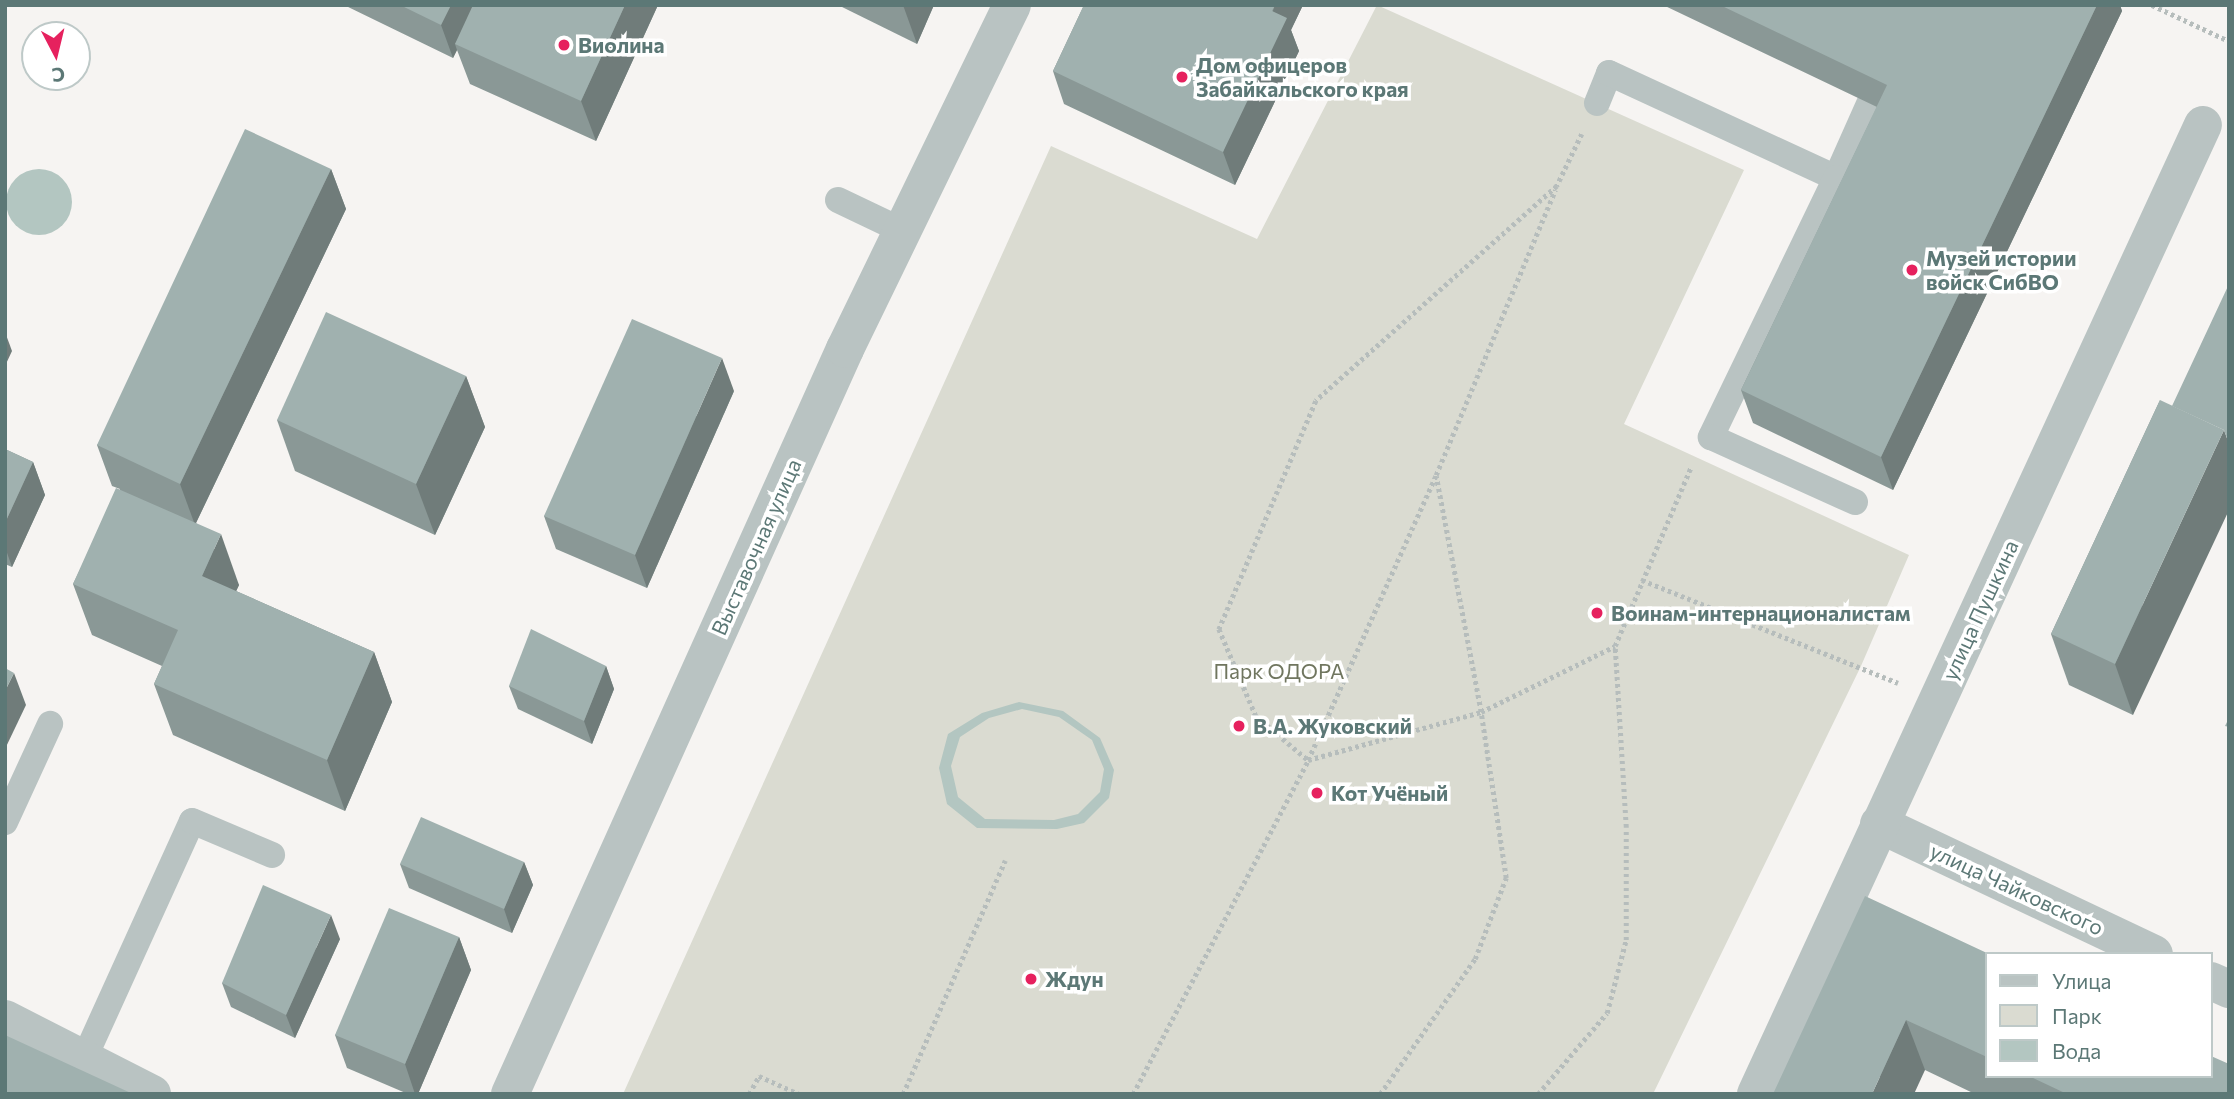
<!DOCTYPE html>
<html>
<head>
<meta charset="utf-8">
<style>
  body { margin:0 }
  #map { position:relative; width:2234px; height:1099px; overflow:hidden; background:#f6f4f2; font-family:Commissioner,sans-serif }
  div>[style] { position:absolute }
  .green>* { inset:0; background:#dadbd1 }
  .water>* { inset:0; background:#b3c6c1 }
  .round { border-radius:50% }
  .path>* { height:4.5px; margin-top:-2.25px; transform-origin:0; background:repeating-linear-gradient(90deg,#b6bdbc 0 3.5px,transparent 0 7px) }
  .service>* { height:26px; margin:-13px; padding:0 13px; transform-origin:13px; border-radius:13px; background:#b9c3c2 }
  .minor>* { height:38px; margin:-19px; padding:0 19px; transform-origin:19px; border-radius:19px; background:#b9c3c2 }
  .wall>* { inset:0; background:#8a9896 }
  .shaded-wall>* { inset:0; background:#707c7a }
  .building>* { inset:0; background:#a0b1af }
  .dots>* { width:19px; height:19px; translate:-50% -50%; box-sizing:border-box; border:4px solid #fff; border-radius:50% }
  span { translate:-50% -50%; white-space:nowrap; text-align:center; line-height:1.15; -webkit-text-stroke:7px #fff; paint-order:stroke }
  .poi-label { font-size:21px; color:#5c7876; font-weight:700 }
  .left { translate:0 -50%; text-align:left }
  .street-label { font-size:21px; color:#5c7876 }
  .park-label { font-size:21px; color:#70765f }
  .frame { position:absolute; inset:0; border:7px solid #5c7876; pointer-events:none }
  .legend { position:absolute; left:1985px; top:952px; width:228px; height:126px; box-sizing:border-box; background:#fff; border:2px solid #bec9c8; margin:0; padding:9px 12px; list-style:none; font-size:21px; color:#5c7876 }
  .legend li { display:flex; align-items:center; gap:14px; height:35px }
  .legend b { width:35px; border:2px solid #bec9c8 }
  .north { position:absolute; left:21px; top:21px; width:70px; height:70px; box-sizing:border-box; background:#fff; border:2px solid #bec9c8; border-radius:50%; rotate:173deg; font-size:19px; font-weight:700; line-height:28px; text-align:center; color:#5c7876 }
  .north::after { content:''; display:block; margin:auto; width:24px; height:32px; background:#e6215e; clip-path:polygon(50% 0,100% 100%,50% 72%,0 100%) }
</style>
</head>
<body>
<div id="map">
  <div class="green">
    <i style="clip-path:polygon(1377px 5px,1744px 170px,1624px 424px,1909px 555px,1861px 666px,1653px 1094px,623px 1094px,1051px 146px,1257px 239px)"></i>
  </div>
  <div class="water">
    <i class="round" style="left:6px;top:169px;width:66px;height:66px"></i>
    <i style="clip-path:polygon(evenodd,1019px 702px,1063px 711px,1100px 738px,1114px 770px,1109px 798px,1084px 823px,1057px 829px,977px 828px,947px 804px,939px 768px,948px 734px,982px 713px,1019px 702px,1022px 709px,1059px 717px,1092px 740px,1104px 769px,1100px 792px,1078px 814px,1054px 820px,985px 819px,958px 797px,951px 766px,960px 737px,989px 718px,1022px 709px)"></i>
  </div>
  <div class="path">
    <i style="left:2152px;top:5px;width:85px;rotate:25.1deg"></i>
    <i style="left:1582px;top:134px;width:58px;rotate:115.7deg"></i>
    <i style="left:1557px;top:186px;width:323px;rotate:138.3deg"></i>
    <i style="left:1316px;top:401px;width:248px;rotate:113deg"></i>
    <i style="left:1219px;top:629px;width:95px;rotate:67deg"></i>
    <i style="left:1256px;top:716px;width:68px;rotate:40.2deg"></i>
    <i style="left:1308px;top:760px;width:180px;rotate:-15.5deg"></i>
    <i style="left:1481px;top:712px;width:149px;rotate:-26.2deg"></i>
    <i style="left:1642px;top:580px;width:276px;rotate:21.9deg"></i>
    <i style="left:749px;top:1094px;width:21px;rotate:-61deg"></i>
    <i style="left:759px;top:1076px;width:44px;rotate:24.2deg"></i>
    <i style="left:903px;top:1094px;width:255px;rotate:-66.4deg"></i>
    <i style="left:1133px;top:1094px;width:377px;rotate:-62.3deg"></i>
    <i style="left:1308px;top:760px;width:312px;rotate:-65.8deg"></i>
    <i style="left:1436px;top:475px;width:309px;rotate:-67.3deg"></i>
    <i style="left:1380px;top:1094px;width:165px;rotate:-54.9deg"></i>
    <i style="left:1475px;top:959px;width:87px;rotate:-69.1deg"></i>
    <i style="left:1506px;top:878px;width:168px;rotate:-98.6deg"></i>
    <i style="left:1481px;top:712px;width:240px;rotate:-100.8deg"></i>
    <i style="left:1538px;top:1094px;width:106px;rotate:-49.6deg"></i>
    <i style="left:1607px;top:1013px;width:75px;rotate:-75.4deg"></i>
    <i style="left:1626px;top:940px;width:113px;rotate:-90deg"></i>
    <i style="left:1626px;top:827px;width:181px;rotate:-93.5deg"></i>
    <i style="left:1615px;top:646px;width:194px;rotate:-67deg"></i>
  </div>
  <div class="service">
    <i style="left:1597px;top:103px;width:32px;rotate:-68deg"></i>
    <i style="left:1609px;top:73px;width:250px;rotate:24.8deg"></i>
    <i style="left:1836px;top:178px;width:81px;rotate:-66deg"></i>
    <i style="left:1836px;top:178px;width:288px;rotate:115.8deg"></i>
    <i style="left:1711px;top:437px;width:158px;rotate:24.3deg"></i>
    <i style="left:838px;top:200px;width:72px;rotate:25.5deg"></i>
    <i style="left:5px;top:822px;width:108px;rotate:-65.3deg"></i>
    <i style="left:84px;top:1059px;width:261px;rotate:-65.6deg"></i>
    <i style="left:192px;top:821px;width:87px;rotate:23deg"></i>
  </div>
  <div class="minor">
    <i style="left:1879px;top:824px;width:304px;rotate:25.3deg"></i>
    <i style="left:2211px;top:981px;width:20px;rotate:24deg"></i>
    <i style="left:5px;top:1019px;width:165px;rotate:27deg"></i>
    <i style="left:510px;top:1094px;width:817px;rotate:-65.79deg"></i>
    <i style="left:845px;top:349px;width:382px;rotate:-64.1deg"></i>
    <i style="left:1756px;top:1094px;width:1067px;rotate:-65.24deg"></i>
  </div>
  <div class="wall">
    <i style="clip-path:polygon(344px 5px,658px 5px,596px 141px,470px 84px,457px 50px,453px 58px)"></i>
    <i style="clip-path:polygon(838px 5px,934px 5px,917px 44px)"></i>
    <i style="clip-path:polygon(1084px 5px,1303px 5px,1291px 30px,1299px 51px,1235px 185px,1064px 104px,1053px 71px)"></i>
    <i style="clip-path:polygon(1663px 5px,2120px 5px,2122px 11px,1893px 490px,1753px 423px,1741px 390px,1877px 107px)"></i>
    <i style="clip-path:polygon(331px 169px,346px 209px,196px 523px,239px 585px,236px 591px,374px 652px,392px 702px,345px 811px,173px 735px,154px 684px,162px 666px,92px 635px,73px 584px,120px 489px,112px 486px,97px 445px)"></i>
    <i style="clip-path:polygon(466px 376px,485px 427px,435px 535px,295px 471px,277px 420px)"></i>
    <i style="clip-path:polygon(734px 391px,647px 588px,556px 549px,544px 516px)"></i>
    <i style="clip-path:polygon(2160px 400px,2133px 715px,2069px 685px,2051px 634px)"></i>
    <i style="clip-path:polygon(5px 449px,33px 462px,45px 495px,12px 567px,5px 564px)"></i>
    <i style="clip-path:polygon(606px 666px,614px 689px,592px 744px,518px 709px,509px 686px)"></i>
    <i style="clip-path:polygon(524px 862px,533px 885px,512px 933px,409px 888px,400px 864px)"></i>
    <i style="clip-path:polygon(459px 937px,471px 970px,418px 1094px,408px 1094px,347px 1068px,335px 1035px)"></i>
    <i style="clip-path:polygon(340px 939px,295px 1038px,231px 1007px,222px 983px)"></i>
    <i style="clip-path:polygon(1987px 954px,1987px 1076px,2211px 1076px,2229px 1094px,1975px 1094px,1925px 1070px,1773px 1094px)"></i>
  </div>
  <div class="shaded-wall">
    <i style="clip-path:polygon(451px 5px,479px 5px,455px 44px,457px 50px,453px 58px,441px 25px)"></i>
    <i style="clip-path:polygon(625px 5px,658px 5px,596px 141px,581px 101px)"></i>
    <i style="clip-path:polygon(903px 5px,934px 5px,917px 44px)"></i>
    <i style="clip-path:polygon(1275px 5px,1303px 5px,1291px 30px,1299px 51px,1235px 185px,1223px 152px)"></i>
    <i style="clip-path:polygon(2097px 5px,2120px 5px,2122px 11px,1893px 490px,1881px 457px)"></i>
    <i style="clip-path:polygon(331px 169px,346px 209px,195px 525px,180px 484px)"></i>
    <i style="clip-path:polygon(5px 332px,12px 351px,5px 366px)"></i>
    <i style="clip-path:polygon(722px 358px,734px 391px,647px 588px,635px 555px)"></i>
    <i style="clip-path:polygon(466px 376px,485px 427px,435px 535px,416px 484px)"></i>
    <i style="clip-path:polygon(2224px 430px,2229px 444px,2229px 510px,2133px 715px,2115px 664px)"></i>
    <i style="clip-path:polygon(33px 462px,45px 495px,12px 567px,5px 547px,5px 523px)"></i>
    <i style="clip-path:polygon(221px 534px,239px 585px,220px 626px,202px 576px)"></i>
    <i style="clip-path:polygon(374px 652px,392px 702px,345px 811px,327px 760px)"></i>
    <i style="clip-path:polygon(606px 666px,614px 689px,592px 744px,584px 721px)"></i>
    <i style="clip-path:polygon(14px 673px,26px 705px,5px 749px,5px 691px)"></i>
    <i style="clip-path:polygon(524px 862px,533px 885px,512px 933px,504px 909px)"></i>
    <i style="clip-path:polygon(331px 915px,340px 939px,295px 1038px,286px 1015px)"></i>
    <i style="clip-path:polygon(459px 937px,471px 970px,418px 1094px,415px 1094px,405px 1064px)"></i>
    <i style="clip-path:polygon(1906px 1020px,1925px 1070px,1914px 1094px,1872px 1094px)"></i>
  </div>
  <div class="building">
    <i style="clip-path:polygon(400px 5px,451px 5px,441px 25px)"></i>
    <i style="clip-path:polygon(473px 5px,625px 5px,581px 101px,455px 44px)"></i>
    <i style="clip-path:polygon(1084px 5px,1275px 5px,1272px 11px,1287px 18px,1223px 152px,1053px 71px)"></i>
    <i style="clip-path:polygon(1720px 5px,2097px 5px,1881px 457px,1741px 390px,1887px 85px)"></i>
    <i style="clip-path:polygon(245px 129px,331px 169px,180px 484px,97px 445px)"></i>
    <i style="clip-path:polygon(2229px 284px,2229px 444px,2224px 430px,2172px 406px)"></i>
    <i style="clip-path:polygon(326px 312px,466px 376px,416px 484px,277px 420px)"></i>
    <i style="clip-path:polygon(632px 319px,722px 358px,635px 555px,544px 516px)"></i>
    <i style="clip-path:polygon(2160px 400px,2224px 430px,2115px 664px,2051px 634px)"></i>
    <i style="clip-path:polygon(5px 449px,33px 462px,5px 523px)"></i>
    <i style="clip-path:polygon(116px 488px,221px 534px,202px 576px,374px 652px,327px 760px,154px 684px,178px 630px,73px 584px)"></i>
    <i style="clip-path:polygon(531px 629px,606px 666px,584px 721px,509px 686px)"></i>
    <i style="clip-path:polygon(5px 668px,14px 673px,5px 691px)"></i>
    <i style="clip-path:polygon(2229px 718px,2229px 727px,2225px 726px)"></i>
    <i style="clip-path:polygon(421px 817px,524px 862px,504px 909px,400px 864px)"></i>
    <i style="clip-path:polygon(263px 885px,331px 915px,286px 1015px,222px 983px)"></i>
    <i style="clip-path:polygon(1865px 896px,1989px 954px,1987px 954px,1987px 1057px,1906px 1020px,1872px 1094px,1773px 1094px)"></i>
    <i style="clip-path:polygon(389px 908px,459px 937px,405px 1064px,335px 1035px)"></i>
    <i style="clip-path:polygon(5px 1035px,133px 1094px,5px 1094px)"></i>
    <i style="clip-path:polygon(2211px 1056px,2229px 1064px,2229px 1094px,2067px 1094px,2029px 1076px,2211px 1076px)"></i>
  </div>
  <div class="dots">
    <i style="left:564px;top:45px;background:#e6215e"></i>
    <i style="left:1182px;top:77px;background:#e6215e"></i>
    <i style="left:1912px;top:270px;background:#e6215e"></i>
    <i style="left:1597px;top:613px;background:#e6215e"></i>
    <i style="left:1239px;top:726px;background:#e6215e"></i>
    <i style="left:1317px;top:793px;background:#e6215e"></i>
    <i style="left:1031px;top:979px;background:#e6215e"></i>
  </div>
  <div class="poi-label">
    <span class="left" style="left:578px;top:45px">Виолина</span>
    <span class="left" style="left:1196px;top:77px">Дом офицеров<br>Забайкальского края</span>
    <span class="left" style="left:1926px;top:270px">Музей истории<br>войск СибВО</span>
    <span class="left" style="left:1611px;top:613px">Воинам-интернационалистам</span>
    <span class="left" style="left:1253px;top:726px">В.А. Жуковский</span>
    <span class="left" style="left:1331px;top:793px">Кот Учёный</span>
    <span class="left" style="left:1045px;top:979px">Ждун</span>
  </div>
  <div class="street-label">
    <span style="left:756px;top:547px;rotate:-66deg">Выставочная улица</span>
    <span style="left:1980px;top:610px;rotate:-65deg">улица Пушкина</span>
    <span style="left:2017px;top:889px;rotate:25deg">улица Чайковского</span>
  </div>
  <div class="park-label">
    <span style="left:1279px;top:671px">Парк ОДОРА</span>
  </div>
  <div class="frame"></div>
  <ul class="legend">
  <li><b style="height:9px;background:#b9c3c2"></b>Улица</li>
  <li><b style="height:19px;background:#dadbd1"></b>Парк</li>
  <li><b style="height:19px;background:#b3c6c1"></b>Вода</li>
  </ul>
  <div class="north">С</div>
</div>
</body>
</html>
